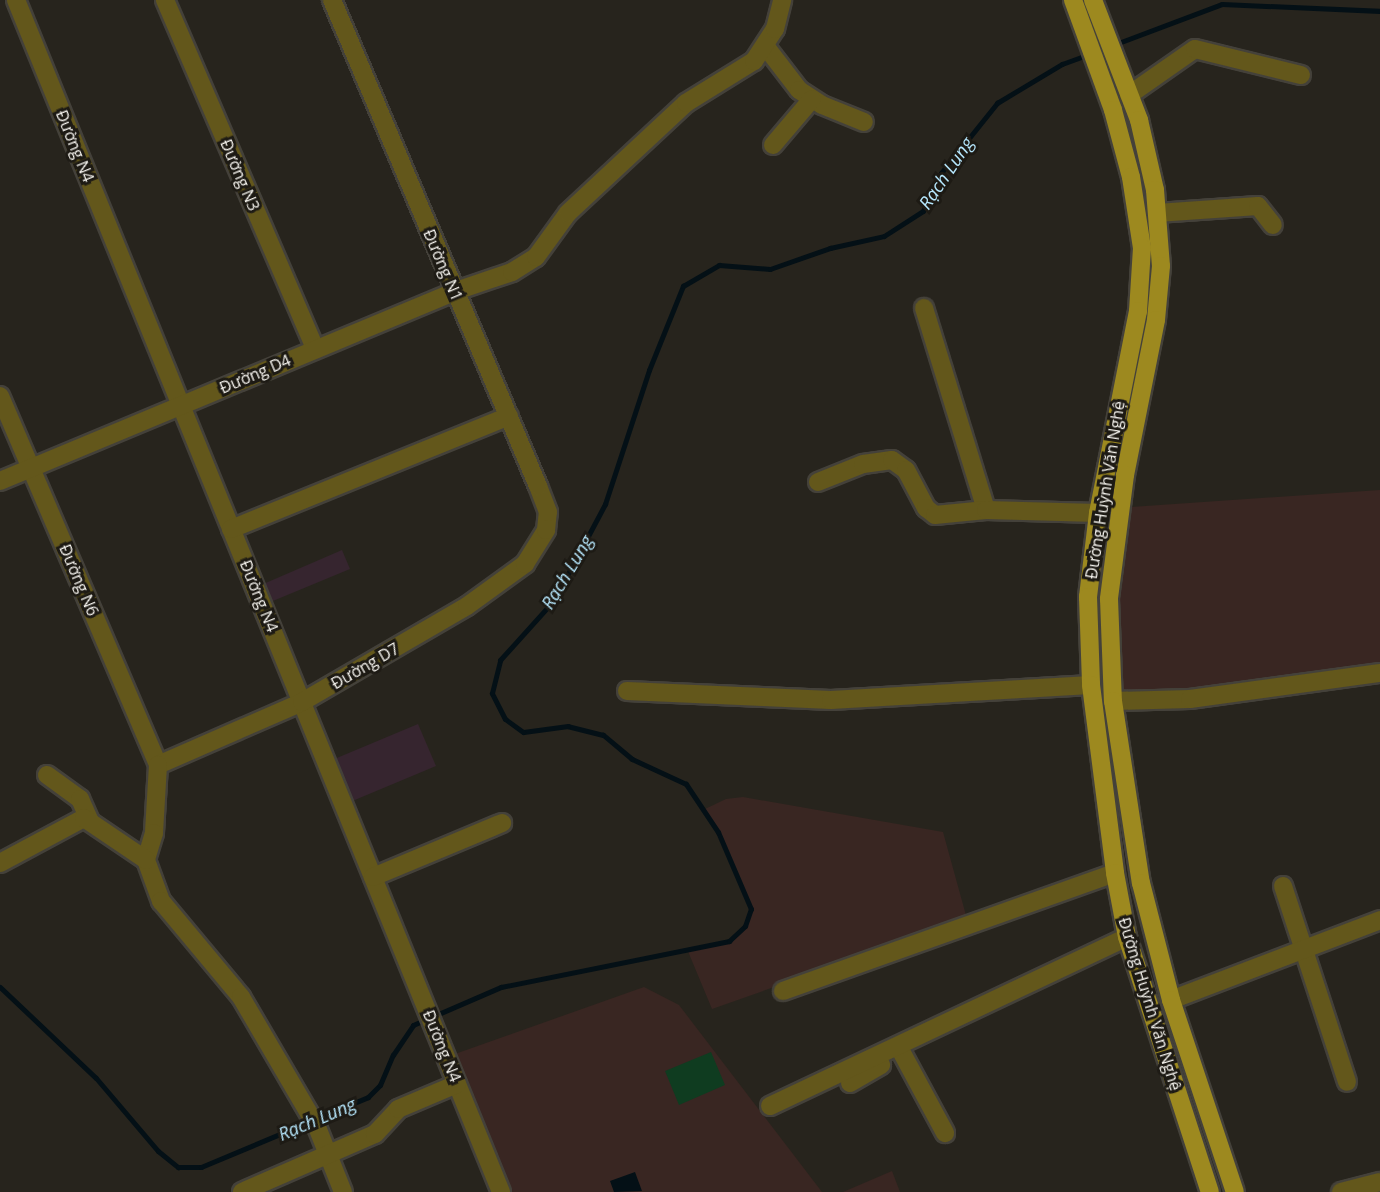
<!DOCTYPE html>
<html>
<head>
<meta charset="utf-8">
<style>
  body { margin:0 }
  #map { position:relative; width:1380px; height:1192px; overflow:hidden; background:#27241d; font-family:"Open Sans",sans-serif }
  div>[style] { position:absolute }
  .commercial>* { inset:0; background:#36252f }
  .education>* { inset:0; background:#392622 }
  .green>* { inset:0; background:#0f3c20 }
  .water>* { inset:0; background:#041016 }
  .stream>* { height:5px; margin:-2.5px; padding:0 2.5px; transform-origin:2.5px; border-radius:2.5px; background:#041016 }
  .roads { filter:drop-shadow(2px 0 #44413a) drop-shadow(-2px 0 #44413a) drop-shadow(0 2px #44413a) drop-shadow(0 -2px #44413a) }
  .minor>* { height:18px; margin:-9px; padding:0 9px; transform-origin:9px; border-radius:9px; background:#63571b }
  .major>* { height:18px; margin:-9px; padding:0 9px; transform-origin:9px; border-radius:9px; background:#9d891f }
  span { translate:-50% -50%; white-space:nowrap; text-align:center; line-height:1.15; -webkit-text-stroke:6px #1d1a14; paint-order:stroke }
  .street-label { font-size:16px; color:#f6f4ef }
  .water-label { font-size:18px; color:#b6e7fd; font-style:italic }
</style>
</head>
<body>
<div id="map">
  <div class="commercial">
    <i style="clip-path:polygon(342px 550px,350px 569px,268px 603px,261px 585px)"></i>
    <i style="clip-path:polygon(418px 724px,436px 766px,350px 802px,332px 760px)"></i>
  </div>
  <div class="education">
    <i style="clip-path:polygon(1380px 490px,1380px 669px,1189px 695px,1123px 697px,1119px 599px,1131px 507px)"></i>
    <i style="clip-path:polygon(743px 797px,943px 832px,967px 919px,712px 1009px,687px 949px,729px 941px,745px 926px,751px 909px,705px 809px,726px 799px)"></i>
    <i style="clip-path:polygon(644px 987px,679px 1005px,822px 1192px,510px 1192px,455px 1054px)"></i>
    <i style="clip-path:polygon(892px 1171px,900px 1192px,843px 1192px)"></i>
  </div>
  <div class="green">
    <i style="clip-path:polygon(711px 1052px,725px 1085px,679px 1105px,665px 1071px)"></i>
  </div>
  <div class="water">
    <i style="clip-path:polygon(635px 1172px,642px 1191px,614px 1192px,610px 1181px)"></i>
  </div>
  <div class="stream">
    <i style="left:1113px;top:45px;width:116px;rotate:-20.6deg"></i>
    <i style="left:1222px;top:4px;width:158px;rotate:2.5deg"></i>
    <i style="left:0;top:987px;width:132px;rotate:43.5deg"></i>
    <i style="left:96px;top:1078px;width:96px;rotate:49.7deg"></i>
    <i style="left:158px;top:1151px;width:26px;rotate:39deg"></i>
    <i style="left:178px;top:1167px;width:23px"></i>
    <i style="left:201px;top:1167px;width:181px;rotate:-22.7deg"></i>
    <i style="left:368px;top:1097px;width:17px;rotate:-45deg"></i>
    <i style="left:380px;top:1085px;width:33px;rotate:-67deg"></i>
    <i style="left:393px;top:1055px;width:36px;rotate:-56deg"></i>
    <i style="left:413px;top:1025px;width:96px;rotate:-23.4deg"></i>
    <i style="left:501px;top:987px;width:233px;rotate:-11.4deg"></i>
    <i style="left:729px;top:941px;width:22px;rotate:-43deg"></i>
    <i style="left:745px;top:926px;width:18px;rotate:-71deg"></i>
    <i style="left:751px;top:909px;width:84px;rotate:-113.2deg"></i>
    <i style="left:718px;top:832px;width:58px;rotate:-123.7deg"></i>
    <i style="left:686px;top:784px;width:60px;rotate:-155.2deg"></i>
    <i style="left:632px;top:759px;width:38px;rotate:-140deg"></i>
    <i style="left:603px;top:735px;width:36px;rotate:-166deg"></i>
    <i style="left:568px;top:726px;width:45px;rotate:172.4deg"></i>
    <i style="left:523px;top:732px;width:22px;rotate:-144deg"></i>
    <i style="left:505px;top:719px;width:29px;rotate:-117deg"></i>
    <i style="left:492px;top:693px;width:34px;rotate:-76deg"></i>
    <i style="left:500px;top:660px;width:81px;rotate:-48deg"></i>
    <i style="left:554px;top:600px;width:109px;rotate:-62deg"></i>
    <i style="left:605px;top:504px;width:141px;rotate:-71.8deg"></i>
    <i style="left:649px;top:370px;width:91px;rotate:-68deg"></i>
    <i style="left:683px;top:286px;width:42px;rotate:-30.3deg"></i>
    <i style="left:719px;top:265px;width:51px;rotate:4.5deg"></i>
    <i style="left:770px;top:269px;width:64px;rotate:-19.3deg"></i>
    <i style="left:830px;top:248px;width:55px;rotate:-12.5deg"></i>
    <i style="left:884px;top:236px;width:46px;rotate:-32.7deg"></i>
    <i style="left:923px;top:211px;width:42px;rotate:-64.7deg"></i>
    <i style="left:941px;top:173px;width:90px;rotate:-51.3deg"></i>
    <i style="left:997px;top:103px;width:76px;rotate:-31deg"></i>
    <i style="left:1062px;top:64px;width:30px;rotate:-20deg"></i>
  </div>
  <div class="roads">
    <div class="minor">
      <i style="left:16px;top:0;width:1287px;rotate:67.86deg"></i>
      <i style="left:165px;top:0;width:380px;rotate:66.7deg"></i>
      <i style="left:766px;top:47px;width:54px;rotate:52.5deg"></i>
      <i style="left:799px;top:90px;width:27px;rotate:33deg"></i>
      <i style="left:822px;top:105px;width:45px;rotate:22deg"></i>
      <i style="left:1129px;top:95px;width:80px;rotate:-34.9deg"></i>
      <i style="left:1195px;top:49px;width:109px;rotate:13.8deg"></i>
      <i style="left:773px;top:145px;width:60px;rotate:-49.7deg"></i>
      <i style="left:1157px;top:213px;width:101px;rotate:-4deg"></i>
      <i style="left:1258px;top:206px;width:24px;rotate:52deg"></i>
      <i style="left:924px;top:308px;width:211px;rotate:72.9deg"></i>
      <i style="left:0;top:396px;width:401px;rotate:66.8deg"></i>
      <i style="left:0;top:481px;width:491px;rotate:-22.6deg"></i>
      <i style="left:453px;top:292px;width:62px;rotate:-18.7deg"></i>
      <i style="left:512px;top:272px;width:28px;rotate:-32deg"></i>
      <i style="left:536px;top:257px;width:54px;rotate:-54deg"></i>
      <i style="left:568px;top:213px;width:161px;rotate:-43deg"></i>
      <i style="left:686px;top:103px;width:80px;rotate:-31.7deg"></i>
      <i style="left:754px;top:61px;width:38px;rotate:-57deg"></i>
      <i style="left:775px;top:29px;width:30px;rotate:-76deg"></i>
      <i style="left:818px;top:482px;width:48px;rotate:-21.8deg"></i>
      <i style="left:863px;top:464px;width:29px;rotate:-8deg"></i>
      <i style="left:892px;top:460px;width:17px;rotate:36deg"></i>
      <i style="left:906px;top:470px;width:43px;rotate:62.2deg"></i>
      <i style="left:926px;top:508px;width:11px;rotate:38deg"></i>
      <i style="left:935px;top:515px;width:51px;rotate:-5.6deg"></i>
      <i style="left:986px;top:510px;width:112px;rotate:1.5deg"></i>
      <i style="left:231px;top:529px;width:300px;rotate:-22.1deg"></i>
      <i style="left:627px;top:691px;width:204px;rotate:2.5deg"></i>
      <i style="left:831px;top:700px;width:260px;rotate:-3.3deg"></i>
      <i style="left:1113px;top:701px;width:77px;rotate:-1.5deg"></i>
      <i style="left:1190px;top:699px;width:192px;rotate:-7.8deg"></i>
      <i style="left:158px;top:765px;width:157px;rotate:-23.6deg"></i>
      <i style="left:302px;top:702px;width:191px;rotate:-30.2deg"></i>
      <i style="left:467px;top:606px;width:72px;rotate:-35.9deg"></i>
      <i style="left:525px;top:564px;width:40px;rotate:-58deg"></i>
      <i style="left:546px;top:530px;width:18px;rotate:-84deg"></i>
      <i style="left:548px;top:512px;width:28px;rotate:-111deg"></i>
      <i style="left:538px;top:486px;width:528px;rotate:-112.97deg"></i>
      <i style="left:158px;top:765px;width:68px;rotate:93.4deg"></i>
      <i style="left:154px;top:833px;width:28px;rotate:107deg"></i>
      <i style="left:146px;top:860px;width:44px;rotate:69.9deg"></i>
      <i style="left:161px;top:901px;width:125px;rotate:50.2deg"></i>
      <i style="left:241px;top:997px;width:151px;rotate:59.7deg"></i>
      <i style="left:317px;top:1127px;width:70px;rotate:68.2deg"></i>
      <i style="left:47px;top:775px;width:41px;rotate:36deg"></i>
      <i style="left:80px;top:799px;width:24px;rotate:66deg"></i>
      <i style="left:0;top:863px;width:95px;rotate:-28.2deg"></i>
      <i style="left:84px;top:818px;width:75px;rotate:34.1deg"></i>
      <i style="left:373px;top:877px;width:140px;rotate:-22.7deg"></i>
      <i style="left:1283px;top:886px;width:206px;rotate:71.9deg"></i>
      <i style="left:783px;top:991px;width:352px;rotate:-19.6deg"></i>
      <i style="left:1171px;top:1000px;width:224px;rotate:-20.9deg"></i>
      <i style="left:902px;top:1053px;width:91px;rotate:61.7deg"></i>
      <i style="left:850px;top:1083px;width:36px;rotate:-30deg"></i>
      <i style="left:770px;top:1106px;width:395px;rotate:-25.3deg"></i>
      <i style="left:242px;top:1192px;width:145px;rotate:-23.6deg"></i>
      <i style="left:375px;top:1134px;width:34px;rotate:-47deg"></i>
      <i style="left:398px;top:1109px;width:64px;rotate:-23deg"></i>
      <i style="left:1341px;top:1192px;width:40px;rotate:-14.4deg"></i>
    </div>
    <div class="major">
      <i style="left:1073px;top:0;width:117px;rotate:70deg"></i>
      <i style="left:1113px;top:110px;width:69px;rotate:75deg"></i>
      <i style="left:1131px;top:177px;width:72px;rotate:81.2deg"></i>
      <i style="left:1142px;top:248px;width:63px;rotate:93.6deg"></i>
      <i style="left:1138px;top:311px;width:206px;rotate:101.2deg"></i>
      <i style="left:1098px;top:513px;width:85px;rotate:96.8deg"></i>
      <i style="left:1088px;top:597px;width:88px;rotate:88deg"></i>
      <i style="left:1091px;top:685px;width:190px;rotate:82.7deg"></i>
      <i style="left:1115px;top:873px;width:65px;rotate:79.4deg"></i>
      <i style="left:1127px;top:937px;width:268px;rotate:72deg"></i>
      <i style="left:1093px;top:0;width:129px;rotate:69deg"></i>
      <i style="left:1139px;top:120px;width:72px;rotate:77.1deg"></i>
      <i style="left:1155px;top:190px;width:76px;rotate:85.5deg"></i>
      <i style="left:1161px;top:266px;width:54px;rotate:95.3deg"></i>
      <i style="left:1156px;top:320px;width:158px;rotate:101.3deg"></i>
      <i style="left:1125px;top:475px;width:125px;rotate:97.4deg"></i>
      <i style="left:1109px;top:599px;width:102px;rotate:87.8deg"></i>
      <i style="left:1113px;top:701px;width:184px;rotate:81.3deg"></i>
      <i style="left:1141px;top:883px;width:121px;rotate:75.6deg"></i>
      <i style="left:1171px;top:1000px;width:202px;rotate:71.6deg"></i>
    </div>
  </div>
  <div class="street-label">
    <span style="left:75px;top:146px;rotate:68deg">Đường N4</span>
    <span style="left:240px;top:175px;rotate:67deg">Đường N3</span>
    <span style="left:443px;top:265px;rotate:67deg">Đường N1</span>
    <span style="left:255px;top:374px;rotate:-23deg">Đường D4</span>
    <span style="left:1105px;top:490px;rotate:-81deg">Đường Huỳnh Văn Nghệ</span>
    <span style="left:79px;top:580px;rotate:67deg">Đường N6</span>
    <span style="left:259px;top:596px;rotate:68deg">Đường N4</span>
    <span style="left:365px;top:666px;rotate:-30deg">Đường D7</span>
    <span style="left:1150px;top:1004px;rotate:73deg">Đường Huỳnh Văn Nghệ</span>
    <span style="left:442px;top:1046px;rotate:68deg">Đường N4</span>
  </div>
  <div class="water-label">
    <span style="left:946px;top:173px;rotate:-56deg">Rạch Lung</span>
    <span style="left:567px;top:572px;rotate:-59deg">Rạch Lung</span>
    <span style="left:317px;top:1119px;rotate:-23deg">Rạch Lung</span>
  </div>
</div>
</body>
</html>
